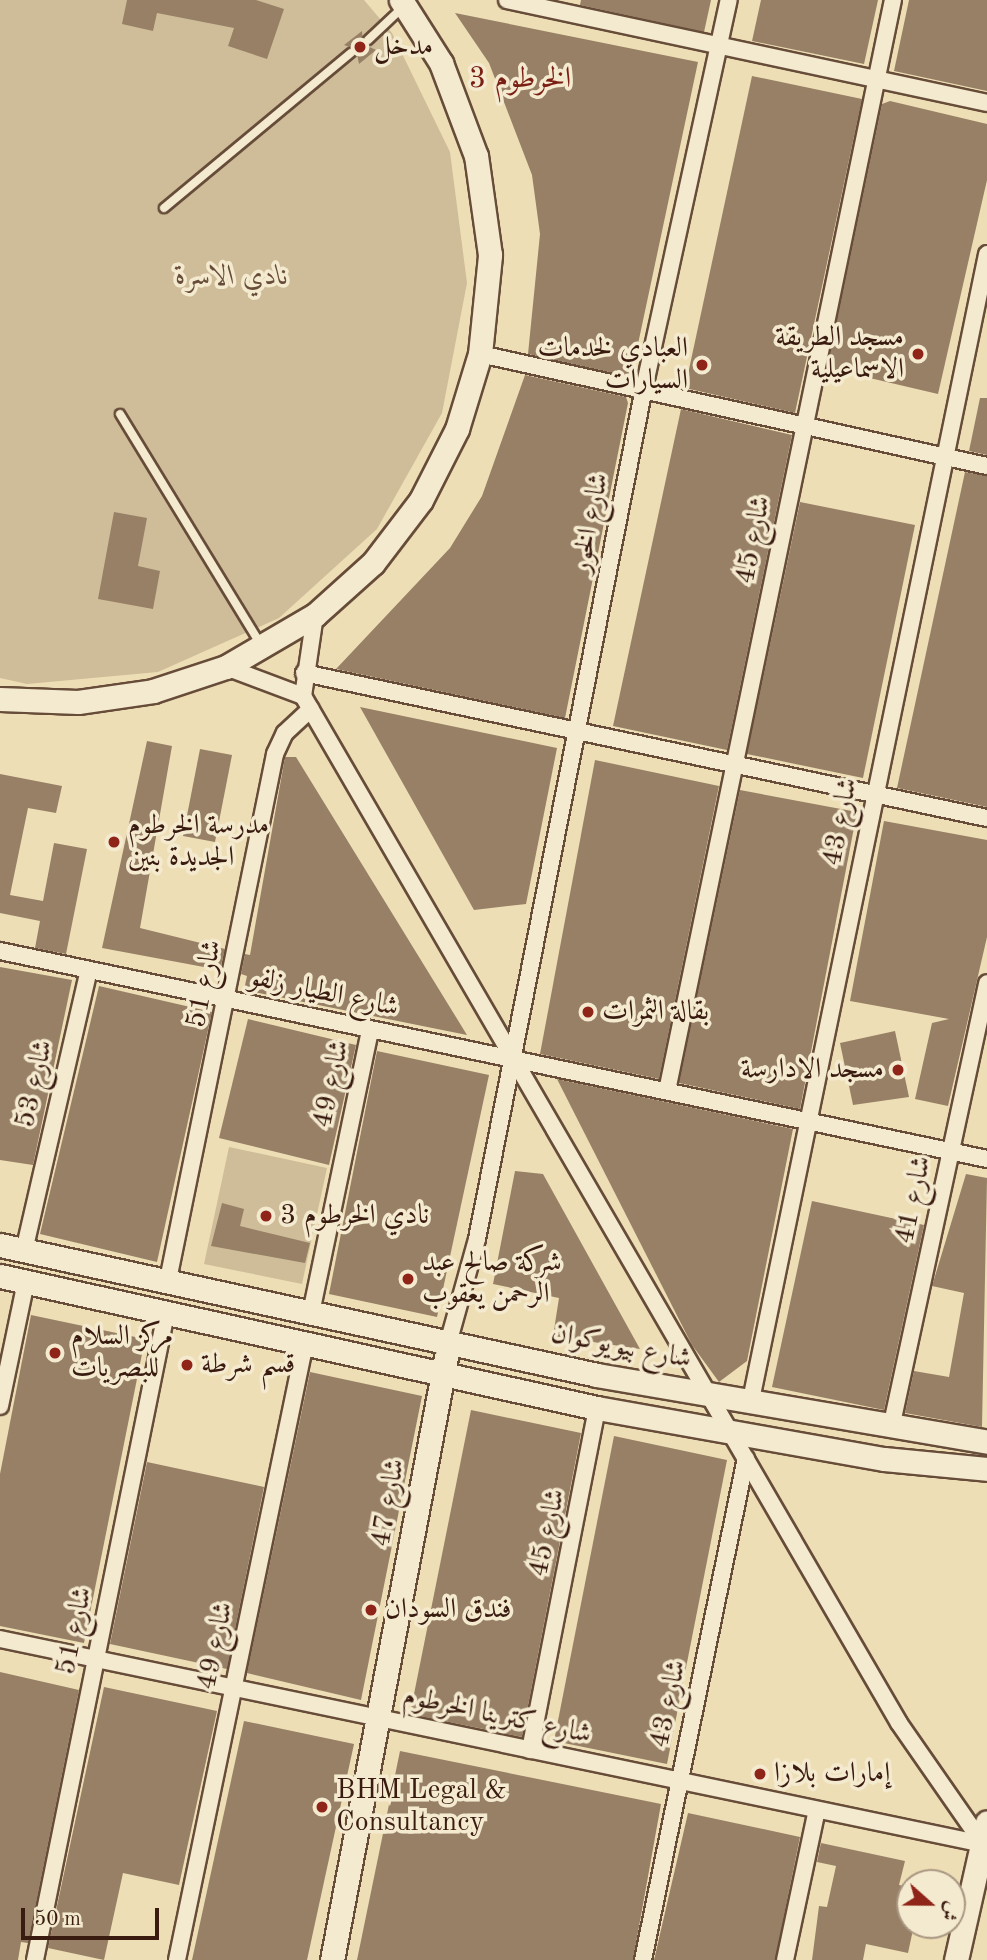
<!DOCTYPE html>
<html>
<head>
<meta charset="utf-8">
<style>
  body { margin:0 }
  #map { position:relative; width:987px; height:1960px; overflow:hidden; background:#eedeb5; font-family:"Old Standard TT",Amiri,serif }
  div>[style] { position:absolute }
  .green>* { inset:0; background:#cfbd99 }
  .building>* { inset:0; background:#978066 }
  .roads { filter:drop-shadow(2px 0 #664c39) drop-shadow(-2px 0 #664c39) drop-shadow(0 2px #664c39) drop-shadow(0 -2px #664c39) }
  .lane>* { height:8px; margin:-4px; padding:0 4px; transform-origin:4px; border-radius:4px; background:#f4eacf }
  .street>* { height:16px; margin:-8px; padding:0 8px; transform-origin:8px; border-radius:8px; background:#f4eacf }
  .secondary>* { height:23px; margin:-11.5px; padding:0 11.5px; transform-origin:11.5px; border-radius:11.5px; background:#f4eacf }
  .dots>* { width:19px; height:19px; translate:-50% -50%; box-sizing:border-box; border:4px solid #f4eacf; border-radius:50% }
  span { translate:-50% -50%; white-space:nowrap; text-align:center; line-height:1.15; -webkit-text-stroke:7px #f4eacf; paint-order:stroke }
  .poi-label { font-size:28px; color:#391b10 }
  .left { translate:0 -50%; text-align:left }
  .right { translate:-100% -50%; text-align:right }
  .park-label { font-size:28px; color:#664c39; font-style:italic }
  .street-label { font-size:28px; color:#391b10 }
  .neighbourhood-label { font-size:30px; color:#7a1f14 }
  .north { position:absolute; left:896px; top:1869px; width:70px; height:70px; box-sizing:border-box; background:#f4eacf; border:2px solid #a99783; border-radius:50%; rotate:111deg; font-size:19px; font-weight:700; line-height:28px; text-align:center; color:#391b10 }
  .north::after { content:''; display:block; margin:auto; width:24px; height:32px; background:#8f2418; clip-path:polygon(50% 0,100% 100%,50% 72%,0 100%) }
  .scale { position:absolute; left:21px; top:1908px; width:138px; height:32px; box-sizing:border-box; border:4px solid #391b10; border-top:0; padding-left:9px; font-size:21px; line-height:24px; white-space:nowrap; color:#391b10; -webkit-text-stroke:5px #f4eacf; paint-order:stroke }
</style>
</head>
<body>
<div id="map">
  <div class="green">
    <i style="clip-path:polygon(0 0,364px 0,392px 33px,450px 152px,467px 283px,442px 413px,377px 529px,279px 618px,158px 672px,27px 684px,0 678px)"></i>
    <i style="clip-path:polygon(229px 1147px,327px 1168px,302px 1284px,204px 1264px)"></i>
  </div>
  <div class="building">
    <i style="clip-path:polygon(127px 0,256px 0,284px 9px,267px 59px,228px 46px,234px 28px,157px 13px,153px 31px,122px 24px)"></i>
    <i style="clip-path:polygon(581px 0,711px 0,704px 32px,580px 5px)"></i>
    <i style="clip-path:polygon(761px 0,878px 0,864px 64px,752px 41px)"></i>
    <i style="clip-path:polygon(909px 0,987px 0,987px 91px,894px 71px)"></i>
    <i style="clip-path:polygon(455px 13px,698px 62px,631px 377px,528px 354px,540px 234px,532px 175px,489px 63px)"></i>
    <i style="clip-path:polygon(362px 31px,363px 44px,376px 50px,359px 64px,356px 49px,344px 45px)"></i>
    <i style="clip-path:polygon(752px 76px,862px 99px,795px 413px,685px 388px)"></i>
    <i style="clip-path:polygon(890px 101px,987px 124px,987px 180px,938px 394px,827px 368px,882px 104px)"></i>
    <i style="clip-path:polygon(525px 375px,626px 397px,628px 403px,565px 718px,336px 669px,450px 548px,482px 496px)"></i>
    <i style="clip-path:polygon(980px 398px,987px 398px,987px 455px,969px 451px)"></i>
    <i style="clip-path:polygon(681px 409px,792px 435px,727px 750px,613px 726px)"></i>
    <i style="clip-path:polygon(965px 472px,987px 476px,987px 807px,897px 788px)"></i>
    <i style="clip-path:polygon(800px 502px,915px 525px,863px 778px,747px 754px)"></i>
    <i style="clip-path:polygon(114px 512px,147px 518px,138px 566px,160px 571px,153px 609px,98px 599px)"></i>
    <i style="clip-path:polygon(360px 707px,557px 748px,526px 904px,474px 910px)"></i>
    <i style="clip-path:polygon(147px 741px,172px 746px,140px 928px,225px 949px,220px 970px,102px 948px)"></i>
    <i style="clip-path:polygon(200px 749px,232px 755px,215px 842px,183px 836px)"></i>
    <i style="clip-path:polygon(285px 757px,296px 757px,467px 1035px,244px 990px,247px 976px,241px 974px,245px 954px,250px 955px)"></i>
    <i style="clip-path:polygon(595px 760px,719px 786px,659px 1079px,540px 1054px)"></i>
    <i style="clip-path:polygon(0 774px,62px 786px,56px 813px,28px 808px,10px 895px,43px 901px,54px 843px,87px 849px,66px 954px,35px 948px,40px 921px,0 913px)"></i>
    <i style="clip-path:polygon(740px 790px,857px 812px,800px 1109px,679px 1083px)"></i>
    <i style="clip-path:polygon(884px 821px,987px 840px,987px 937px,948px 1106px,915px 1099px,932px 1023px,949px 1019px,850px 1001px)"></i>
    <i style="clip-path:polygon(0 967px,72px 980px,33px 1165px,0 1160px)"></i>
    <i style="clip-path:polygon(99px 986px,212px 1012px,157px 1262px,40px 1234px)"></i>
    <i style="clip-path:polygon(248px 1019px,356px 1045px,329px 1165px,219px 1138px)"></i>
    <i style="clip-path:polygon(895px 1031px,909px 1097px,853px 1105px,840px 1043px)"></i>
    <i style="clip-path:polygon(377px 1051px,489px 1075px,437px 1317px,329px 1294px)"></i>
    <i style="clip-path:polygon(557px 1079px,793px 1129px,747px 1361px,719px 1382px,692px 1345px)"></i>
    <i style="clip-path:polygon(515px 1171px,543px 1174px,640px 1349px,553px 1336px,559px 1298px,493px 1284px)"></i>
    <i style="clip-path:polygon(966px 1174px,987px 1178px,982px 1427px,905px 1413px,914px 1371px,949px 1377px,964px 1293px,932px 1286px)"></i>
    <i style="clip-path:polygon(812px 1201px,924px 1225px,884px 1410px,772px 1387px)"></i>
    <i style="clip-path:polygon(222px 1203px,244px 1209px,240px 1226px,310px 1243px,305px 1263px,211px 1246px)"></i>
    <i style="clip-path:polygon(31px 1315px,145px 1339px,84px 1643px,0 1626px,0 1474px)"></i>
    <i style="clip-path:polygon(310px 1372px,422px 1396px,361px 1700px,247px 1673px)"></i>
    <i style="clip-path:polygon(471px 1410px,581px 1433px,522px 1737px,410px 1714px)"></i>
    <i style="clip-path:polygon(614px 1436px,727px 1460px,667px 1764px,554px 1741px)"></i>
    <i style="clip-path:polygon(147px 1462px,264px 1487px,227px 1669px,110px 1644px)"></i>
    <i style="clip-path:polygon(0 1672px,79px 1690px,28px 1943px,21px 1942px,18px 1960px,0 1960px)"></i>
    <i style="clip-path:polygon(104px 1687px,217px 1711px,179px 1885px,123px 1873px,104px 1960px,48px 1948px)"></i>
    <i style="clip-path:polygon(244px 1721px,354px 1744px,307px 1960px,192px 1960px)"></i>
    <i style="clip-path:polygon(400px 1751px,661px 1804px,633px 1960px,357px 1960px)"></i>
    <i style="clip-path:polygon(688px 1813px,800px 1837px,775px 1960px,654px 1960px)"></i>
    <i style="clip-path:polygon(821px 1843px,905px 1861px,899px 1885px,910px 1887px,914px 1925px,908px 1953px,866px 1944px,863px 1960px,812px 1960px,819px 1906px,827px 1907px,836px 1866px,817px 1862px)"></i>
  </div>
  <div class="roads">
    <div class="lane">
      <i style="left:368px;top:40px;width:48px;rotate:-43.3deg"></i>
      <i style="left:164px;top:208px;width:243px;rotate:-39.7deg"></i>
      <i style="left:120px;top:414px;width:268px;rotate:58.6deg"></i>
    </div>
    <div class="street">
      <i style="left:507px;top:0;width:491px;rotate:12.1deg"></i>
      <i style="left:480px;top:354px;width:519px;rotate:12.46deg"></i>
      <i style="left:315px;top:615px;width:82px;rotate:98.4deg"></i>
      <i style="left:303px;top:696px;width:1187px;rotate:59.87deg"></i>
      <i style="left:899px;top:1723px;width:147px;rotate:55.2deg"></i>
      <i style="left:226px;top:667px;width:82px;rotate:20.6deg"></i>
      <i style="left:304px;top:673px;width:698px;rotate:11.99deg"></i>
      <i style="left:0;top:951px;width:1009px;rotate:11.9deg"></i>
      <i style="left:667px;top:1091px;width:1114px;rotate:-78.3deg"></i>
      <i style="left:24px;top:1251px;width:288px;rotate:-77deg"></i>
      <i style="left:168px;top:1280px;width:537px;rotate:-78.5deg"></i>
      <i style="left:275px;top:754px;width:23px;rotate:-65deg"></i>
      <i style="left:285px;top:733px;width:35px;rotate:-43deg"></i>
      <i style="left:311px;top:1313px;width:288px;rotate:-78.2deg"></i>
      <i style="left:449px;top:1340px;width:105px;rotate:-74.5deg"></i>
      <i style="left:477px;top:1239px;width:862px;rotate:-78.9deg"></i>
      <i style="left:643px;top:393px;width:402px;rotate:-77.7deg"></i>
      <i style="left:751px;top:1400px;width:1170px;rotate:-78.36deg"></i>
      <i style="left:0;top:1406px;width:127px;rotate:-78.2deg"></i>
      <i style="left:891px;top:1428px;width:455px;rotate:-77.8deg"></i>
      <i style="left:0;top:1639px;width:1004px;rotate:11.78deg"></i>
      <i style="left:530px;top:1750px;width:349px;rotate:-78.9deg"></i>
      <i style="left:35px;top:1960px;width:660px;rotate:-78.55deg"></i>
      <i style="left:177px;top:1960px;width:630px;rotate:-78.28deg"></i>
      <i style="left:643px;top:1960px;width:512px;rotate:-78.41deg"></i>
      <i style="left:785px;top:1960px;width:153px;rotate:-78deg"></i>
    </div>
    <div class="secondary">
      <i style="left:0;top:699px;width:78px;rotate:2.2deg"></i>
      <i style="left:78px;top:702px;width:76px;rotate:-8.3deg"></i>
      <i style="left:153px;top:691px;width:77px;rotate:-18.2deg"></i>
      <i style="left:226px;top:667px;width:103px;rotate:-30.3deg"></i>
      <i style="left:315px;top:615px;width:78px;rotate:-41.9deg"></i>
      <i style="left:373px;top:563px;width:79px;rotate:-52.7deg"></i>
      <i style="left:421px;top:500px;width:80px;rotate:-63.1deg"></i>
      <i style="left:457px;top:429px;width:78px;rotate:-73deg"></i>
      <i style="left:480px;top:354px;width:100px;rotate:-84.2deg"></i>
      <i style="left:490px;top:255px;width:100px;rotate:-98deg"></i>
      <i style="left:476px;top:156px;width:99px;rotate:-110.6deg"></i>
      <i style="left:441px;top:63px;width:75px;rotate:-122.4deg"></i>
      <i style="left:0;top:1245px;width:611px;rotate:12.28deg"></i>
      <i style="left:597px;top:1375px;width:396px;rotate:9.7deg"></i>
      <i style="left:0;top:1276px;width:611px;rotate:12.47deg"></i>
      <i style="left:597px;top:1408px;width:291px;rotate:10.1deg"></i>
      <i style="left:884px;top:1459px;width:103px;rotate:5.5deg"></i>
      <i style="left:332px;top:1960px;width:614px;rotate:-79.29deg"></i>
      <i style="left:956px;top:1960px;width:141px;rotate:-77.3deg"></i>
    </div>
  </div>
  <div class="dots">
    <i style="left:360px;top:47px;background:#8f2418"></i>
    <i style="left:918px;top:354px;background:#8f2418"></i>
    <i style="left:702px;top:365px;background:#8f2418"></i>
    <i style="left:114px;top:842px;background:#8f2418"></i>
    <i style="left:588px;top:1012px;background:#8f2418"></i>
    <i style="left:898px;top:1070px;background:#8f2418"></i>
    <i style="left:266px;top:1216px;background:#8f2418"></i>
    <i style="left:408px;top:1279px;background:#8f2418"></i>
    <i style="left:55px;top:1353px;background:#8f2418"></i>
    <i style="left:187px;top:1365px;background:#8f2418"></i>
    <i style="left:371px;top:1610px;background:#8f2418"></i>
    <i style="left:760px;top:1774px;background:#8f2418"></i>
    <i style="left:322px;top:1807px;background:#8f2418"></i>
  </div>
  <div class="poi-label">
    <span class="left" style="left:374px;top:47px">مدخل</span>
    <span class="right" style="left:904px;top:354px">مسجد الطريقة<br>الاسماعيلية</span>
    <span class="right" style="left:688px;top:365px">العبادي لخدمات<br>السيارات</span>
    <span class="left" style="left:128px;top:842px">مدرسة الخرطوم<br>الجديدة بنين</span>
    <span class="left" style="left:602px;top:1012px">بقالة الثمرات</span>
    <span class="right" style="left:884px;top:1070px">مسجد الادارسة</span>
    <span class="left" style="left:280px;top:1216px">نادي الخرطوم 3</span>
    <span class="left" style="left:422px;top:1279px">شركة صالح عبد<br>الرحمن يعقوب</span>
    <span class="left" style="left:71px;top:1353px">مركز السلام<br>للبصريات</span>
    <span class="left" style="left:201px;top:1365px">قسم شرطة</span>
    <span class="left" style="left:385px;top:1610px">فندق السودان</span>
    <span class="left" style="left:774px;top:1774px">إمارات بلازا</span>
    <span class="left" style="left:336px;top:1807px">BHM Legal &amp;<br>Consultancy</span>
  </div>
  <div class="park-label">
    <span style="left:232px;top:277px">نادي الاسرة</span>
  </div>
  <div class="street-label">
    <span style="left:591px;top:523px;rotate:-79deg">شارع الخور</span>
    <span style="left:754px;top:540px;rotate:-79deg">شارع 45</span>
    <span style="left:841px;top:822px;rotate:-79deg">شارع 43</span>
    <span style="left:205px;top:984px;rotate:-79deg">شارع 51</span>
    <span style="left:324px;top:993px;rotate:12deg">شارع الطيار زلفو</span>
    <span style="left:35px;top:1084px;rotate:-77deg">شارع 53</span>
    <span style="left:332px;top:1084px;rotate:-78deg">شارع 49</span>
    <span style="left:914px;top:1200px;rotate:-78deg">شارع 41</span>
    <span style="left:621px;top:1347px;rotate:11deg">شارع بيويوكوان</span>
    <span style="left:389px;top:1503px;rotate:-80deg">شارع 47</span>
    <span style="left:548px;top:1533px;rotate:-78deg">شارع 45</span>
    <span style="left:75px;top:1631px;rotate:-78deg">شارع 51</span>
    <span style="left:216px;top:1646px;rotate:-78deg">شارع 49</span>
    <span style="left:669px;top:1704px;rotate:-78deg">شارع 43</span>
    <span style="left:497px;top:1716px;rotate:12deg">شارع كترينا الخرطوم</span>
  </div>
  <div class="neighbourhood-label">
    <span style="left:520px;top:79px">الخرطوم 3</span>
  </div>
  <div class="north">ش</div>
  <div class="scale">50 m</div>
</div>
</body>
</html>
